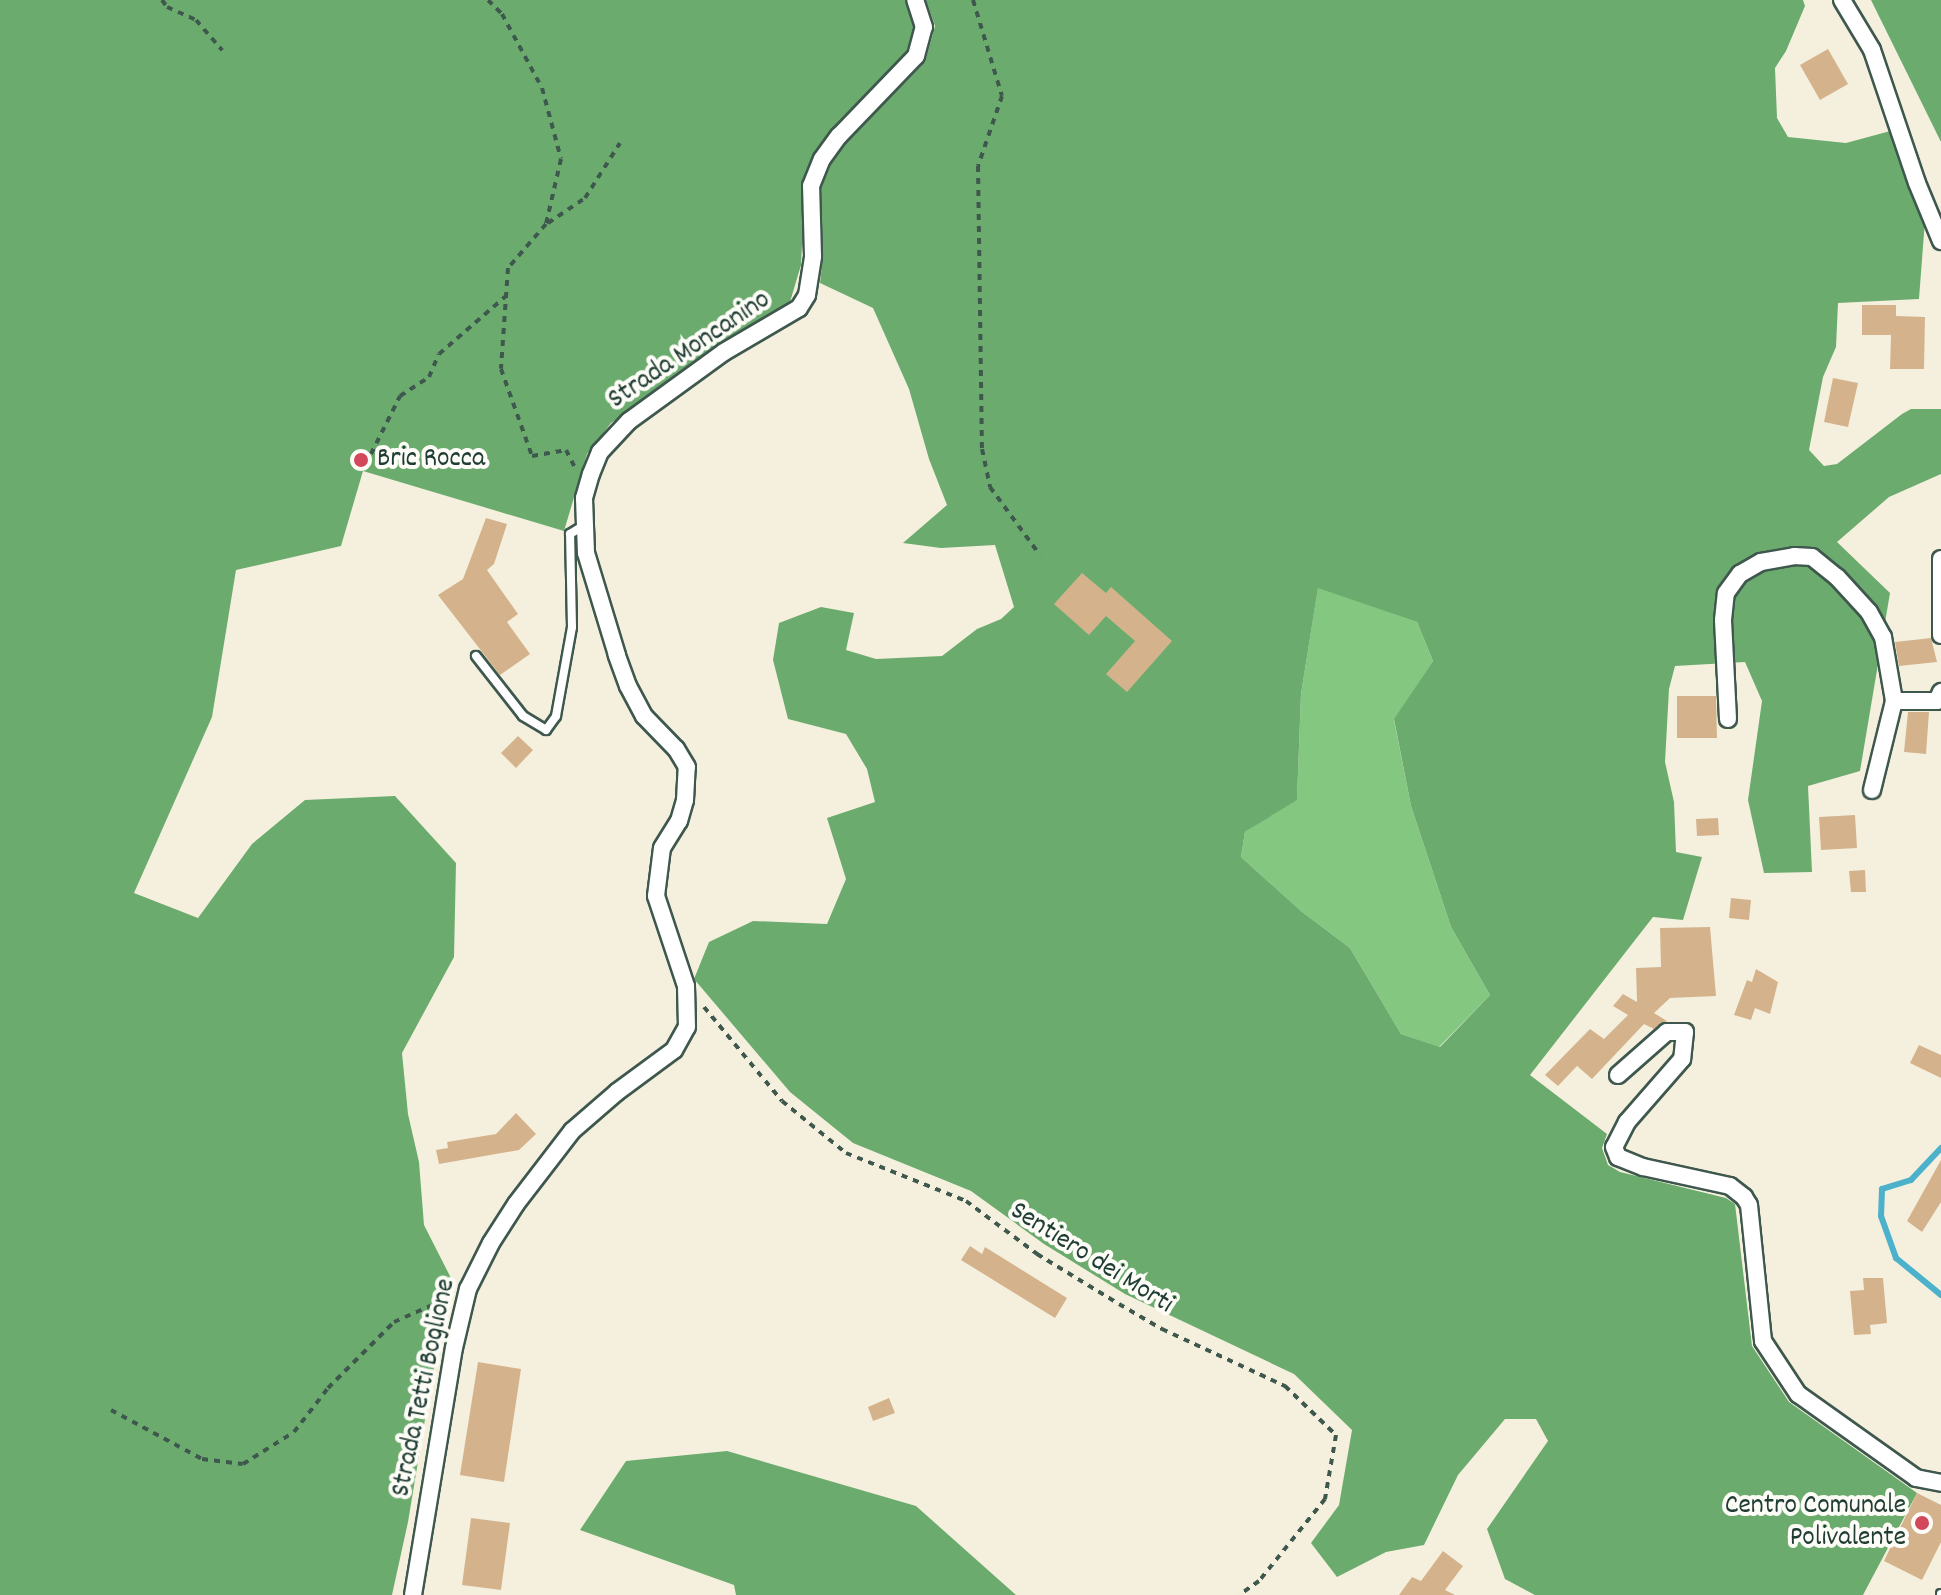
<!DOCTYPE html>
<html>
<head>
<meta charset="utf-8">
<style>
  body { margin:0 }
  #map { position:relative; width:1941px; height:1595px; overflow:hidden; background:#f5f0de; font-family:Dekko,sans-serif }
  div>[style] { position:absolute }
  .green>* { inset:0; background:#84c780 }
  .forest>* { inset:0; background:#6bac6e }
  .stream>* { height:6px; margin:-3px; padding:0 3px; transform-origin:3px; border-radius:3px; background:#4cb1cb }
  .building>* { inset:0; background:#d4b38c }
  .path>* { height:4px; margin-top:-2px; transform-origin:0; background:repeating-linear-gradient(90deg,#3f584e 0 6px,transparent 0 12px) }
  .roads { filter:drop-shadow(2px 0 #3f584e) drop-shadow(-2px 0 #3f584e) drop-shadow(0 2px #3f584e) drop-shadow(0 -2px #3f584e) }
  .service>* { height:8px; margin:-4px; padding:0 4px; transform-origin:4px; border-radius:4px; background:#fff }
  .minor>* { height:16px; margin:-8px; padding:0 8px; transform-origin:8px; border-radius:8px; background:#fff }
  .dots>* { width:22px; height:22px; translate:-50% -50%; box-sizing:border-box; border:4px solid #fdfcf7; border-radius:50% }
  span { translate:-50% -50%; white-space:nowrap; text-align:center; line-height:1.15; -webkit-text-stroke:8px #fdfcf7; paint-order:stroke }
  .street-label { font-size:28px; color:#1f3d34 }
  .poi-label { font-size:28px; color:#1f3d34 }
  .left { translate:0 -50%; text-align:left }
  .right { translate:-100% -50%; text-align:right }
</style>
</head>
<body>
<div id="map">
  <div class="green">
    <i style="clip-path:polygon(1318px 587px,1417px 622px,1433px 661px,1394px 720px,1411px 806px,1451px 927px,1490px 995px,1439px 1047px,1401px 1034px,1350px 948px,1301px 911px,1241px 857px,1245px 832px,1297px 799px,1301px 694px)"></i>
  </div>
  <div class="forest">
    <i style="clip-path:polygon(0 0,905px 0,918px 23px,914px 47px,805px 183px,801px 265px,790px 302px,611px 423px,587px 454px,564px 531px,363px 471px,341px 546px,236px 570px,212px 717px,134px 893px,198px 918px,252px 844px,305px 800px,395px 796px,456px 863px,454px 957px,402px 1053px,408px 1114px,419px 1162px,424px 1225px,454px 1284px,432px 1377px,408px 1522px,392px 1595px,0 1595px)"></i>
    <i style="clip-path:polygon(evenodd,926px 0,1803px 0,1805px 6px,1786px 51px,1775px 68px,1777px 118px,1788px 137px,1846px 143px,1894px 130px,1925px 220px,1919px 299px,1838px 303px,1836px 347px,1823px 377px,1809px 450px,1824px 466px,1837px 464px,1902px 414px,1911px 409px,1941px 409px,1941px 474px,1889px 497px,1837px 542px,1890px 593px,1860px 771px,1808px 786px,1812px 872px,1764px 873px,1748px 800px,1762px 701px,1745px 662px,1675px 666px,1669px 689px,1665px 762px,1674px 802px,1676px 852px,1702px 857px,1683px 920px,1653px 917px,1530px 1075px,1607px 1134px,1602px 1148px,1608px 1165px,1620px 1172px,1726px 1198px,1735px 1204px,1752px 1346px,1789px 1402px,1917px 1493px,1863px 1595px,1535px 1595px,1505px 1579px,1487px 1529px,1548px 1441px,1536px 1419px,1505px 1419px,1458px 1475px,1424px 1545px,1386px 1552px,1337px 1577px,1311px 1543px,1339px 1505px,1352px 1430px,1294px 1374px,1125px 1294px,1044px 1244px,971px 1191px,853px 1143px,790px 1092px,694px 979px,709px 942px,753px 921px,827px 924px,846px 879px,827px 818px,875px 802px,867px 769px,846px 734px,788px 719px,773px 660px,779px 623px,821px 607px,854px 613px,846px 650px,876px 659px,942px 656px,977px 629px,1001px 619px,1014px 607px,995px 545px,941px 548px,903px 543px,947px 505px,929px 459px,909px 389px,873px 308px,820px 283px,823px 256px,821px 188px,831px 164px,847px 142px,925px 62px,935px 26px,926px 0,1318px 588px,1417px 622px,1433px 661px,1394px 719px,1411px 806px,1451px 927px,1490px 995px,1440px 1047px,1401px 1034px,1350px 948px,1301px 911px,1241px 857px,1245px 832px,1297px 800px,1301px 694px,1318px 588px)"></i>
    <i style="clip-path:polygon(1871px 0,1941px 0,1941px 142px)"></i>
    <i style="clip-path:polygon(727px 1451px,916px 1506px,1016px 1595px,736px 1595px,734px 1585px,580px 1530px,626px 1461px)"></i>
  </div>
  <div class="stream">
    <i style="left:1941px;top:1148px;width:44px;rotate:133.2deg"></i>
    <i style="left:1911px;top:1180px;width:30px;rotate:163deg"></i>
    <i style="left:1882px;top:1189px;width:27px;rotate:92deg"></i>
    <i style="left:1881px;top:1216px;width:45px;rotate:70.3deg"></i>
    <i style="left:1896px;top:1258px;width:58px;rotate:39.4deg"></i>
  </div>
  <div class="building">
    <i style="clip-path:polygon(1828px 49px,1848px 84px,1820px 100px,1800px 65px)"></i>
    <i style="clip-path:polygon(1862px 305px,1896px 305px,1896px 316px,1925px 317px,1924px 369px,1890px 369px,1891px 335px,1862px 335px)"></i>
    <i style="clip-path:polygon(1833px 378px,1858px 383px,1848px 427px,1824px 422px)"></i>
    <i style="clip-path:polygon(486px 518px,507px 524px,494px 564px,487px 570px,518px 614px,507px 622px,530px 654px,500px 675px,438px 595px,463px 579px)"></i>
    <i style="clip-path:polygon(1082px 573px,1106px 593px,1111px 587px,1172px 641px,1127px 692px,1106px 674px,1135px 641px,1106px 616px,1089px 635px,1054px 604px)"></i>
    <i style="clip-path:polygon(1931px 638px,1937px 662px,1899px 666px,1895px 642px)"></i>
    <i style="clip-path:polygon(1677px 696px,1716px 696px,1717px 738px,1677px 738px)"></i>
    <i style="clip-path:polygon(1908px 712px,1929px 712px,1926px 754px,1904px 752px)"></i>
    <i style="clip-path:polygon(518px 736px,533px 750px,516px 768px,501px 753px)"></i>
    <i style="clip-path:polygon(1855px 815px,1857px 848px,1821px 850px,1819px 817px)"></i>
    <i style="clip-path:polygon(1718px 818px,1719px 835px,1697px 836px,1696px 819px)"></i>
    <i style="clip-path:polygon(1865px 870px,1866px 892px,1851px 892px,1849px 871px)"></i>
    <i style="clip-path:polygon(1731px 898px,1751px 900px,1749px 920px,1729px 918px)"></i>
    <i style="clip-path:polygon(1710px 927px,1716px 996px,1670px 998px,1654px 1013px,1667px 1021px,1654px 1029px,1644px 1024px,1592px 1079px,1577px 1066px,1558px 1086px,1545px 1075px,1590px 1029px,1604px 1039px,1628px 1015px,1613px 1006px,1623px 994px,1637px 1002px,1636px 968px,1661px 967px,1660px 928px)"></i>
    <i style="clip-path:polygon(1756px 969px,1778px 982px,1770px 1014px,1755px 1008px,1751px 1020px,1734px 1015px,1747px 980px,1752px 982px)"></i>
    <i style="clip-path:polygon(1919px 1045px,1941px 1055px,1941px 1078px,1910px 1063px)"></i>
    <i style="clip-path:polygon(516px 1113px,536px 1134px,519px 1150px,439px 1164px,436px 1150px,448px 1148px,447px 1142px,496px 1134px)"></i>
    <i style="clip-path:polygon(1941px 1160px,1941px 1202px,1922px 1232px,1907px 1221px)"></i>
    <i style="clip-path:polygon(970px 1246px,982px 1254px,985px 1247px,1067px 1298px,1055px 1318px,961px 1260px)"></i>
    <i style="clip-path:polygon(1863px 1278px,1883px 1278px,1887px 1323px,1870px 1325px,1871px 1334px,1854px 1335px,1850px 1291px,1864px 1290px)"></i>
    <i style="clip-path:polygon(478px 1362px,521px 1369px,504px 1482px,460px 1475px)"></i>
    <i style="clip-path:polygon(889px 1398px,895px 1413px,873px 1421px,868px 1407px)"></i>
    <i style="clip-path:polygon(1917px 1493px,1941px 1505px,1941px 1542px,1922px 1580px,1884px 1561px)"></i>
    <i style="clip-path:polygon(471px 1518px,510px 1523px,501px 1590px,462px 1585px)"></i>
    <i style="clip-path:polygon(1443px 1551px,1463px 1566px,1445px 1590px,1455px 1595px,1399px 1595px,1412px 1577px,1421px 1581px)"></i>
  </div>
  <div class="path">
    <i style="left:162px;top:0;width:9px;rotate:54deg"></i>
    <i style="left:167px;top:7px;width:32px;rotate:24deg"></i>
    <i style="left:196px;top:20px;width:40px;rotate:49deg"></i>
    <i style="left:488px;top:0;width:20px;rotate:45deg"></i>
    <i style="left:502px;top:14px;width:84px;rotate:61.6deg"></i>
    <i style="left:542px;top:88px;width:73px;rotate:75deg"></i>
    <i style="left:561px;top:159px;width:67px;rotate:103deg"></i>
    <i style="left:546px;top:224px;width:58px;rotate:130.8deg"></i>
    <i style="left:508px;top:268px;width:101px;rotate:94deg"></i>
    <i style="left:501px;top:369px;width:92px;rotate:70.4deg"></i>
    <i style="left:532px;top:456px;width:35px;rotate:-10deg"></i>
    <i style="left:566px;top:450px;width:20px;rotate:63deg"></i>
    <i style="left:973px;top:0;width:100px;rotate:73.2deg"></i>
    <i style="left:1002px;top:96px;width:74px;rotate:108.9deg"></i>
    <i style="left:978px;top:166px;width:283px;rotate:89.2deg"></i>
    <i style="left:982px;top:449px;width:39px;rotate:78deg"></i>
    <i style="left:990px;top:487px;width:84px;rotate:53.7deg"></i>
    <i style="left:548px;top:223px;width:45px;rotate:-34deg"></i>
    <i style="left:585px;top:198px;width:65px;rotate:-57.5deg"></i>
    <i style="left:371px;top:454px;width:65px;rotate:-63.4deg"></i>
    <i style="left:400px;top:396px;width:35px;rotate:-33deg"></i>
    <i style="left:429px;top:377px;width:25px;rotate:-67deg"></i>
    <i style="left:439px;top:354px;width:89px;rotate:-40.9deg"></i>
    <i style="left:704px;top:1007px;width:122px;rotate:50.3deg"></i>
    <i style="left:782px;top:1101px;width:82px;rotate:39.1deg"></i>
    <i style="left:846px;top:1153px;width:129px;rotate:21.8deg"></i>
    <i style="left:966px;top:1201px;width:89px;rotate:36.7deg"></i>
    <i style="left:1037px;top:1254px;width:96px;rotate:31.4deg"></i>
    <i style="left:1119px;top:1304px;width:50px;rotate:30.2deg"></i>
    <i style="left:1162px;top:1329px;width:136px;rotate:24.9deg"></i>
    <i style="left:1285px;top:1386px;width:71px;rotate:43.9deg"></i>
    <i style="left:1336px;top:1435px;width:65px;rotate:99.8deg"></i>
    <i style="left:1325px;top:1499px;width:105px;rotate:128.8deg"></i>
    <i style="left:1259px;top:1581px;width:24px;rotate:145deg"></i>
    <i style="left:111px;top:1410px;width:103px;rotate:28.3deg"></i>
    <i style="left:202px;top:1459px;width:41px;rotate:7deg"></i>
    <i style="left:243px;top:1464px;width:60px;rotate:-32.1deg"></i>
    <i style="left:294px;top:1432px;width:56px;rotate:-52.3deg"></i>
    <i style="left:328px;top:1388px;width:93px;rotate:-45deg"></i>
    <i style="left:394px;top:1322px;width:59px;rotate:-24deg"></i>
  </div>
  <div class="roads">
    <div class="service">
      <i style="left:476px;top:656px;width:76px;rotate:51.9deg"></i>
      <i style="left:523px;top:716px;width:27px;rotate:31deg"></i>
      <i style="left:546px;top:730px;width:17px;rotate:-54deg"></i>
      <i style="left:556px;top:716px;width:90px;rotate:-79.8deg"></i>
      <i style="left:572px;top:627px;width:93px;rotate:-91.2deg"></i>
      <i style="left:570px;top:534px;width:15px;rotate:-32deg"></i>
      <i style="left:1941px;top:1595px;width:1px;rotate:-90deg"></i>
    </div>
    <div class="minor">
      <i style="left:1842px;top:0;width:58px;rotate:59deg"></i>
      <i style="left:1872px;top:50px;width:140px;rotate:71.3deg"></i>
      <i style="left:1917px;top:183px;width:63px;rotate:67.5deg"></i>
      <i style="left:1941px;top:559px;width:76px;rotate:90deg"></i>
      <i style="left:1728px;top:719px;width:99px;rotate:-92.9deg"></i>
      <i style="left:1723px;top:620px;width:27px;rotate:-84deg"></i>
      <i style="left:1726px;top:593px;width:24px;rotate:-54deg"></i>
      <i style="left:1740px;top:574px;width:24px;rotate:-30deg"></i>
      <i style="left:1761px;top:562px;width:34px;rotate:-10deg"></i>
      <i style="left:1794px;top:556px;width:18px;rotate:3deg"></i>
      <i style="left:1812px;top:557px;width:32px;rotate:39deg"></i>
      <i style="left:1837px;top:577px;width:47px;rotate:47.6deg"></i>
      <i style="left:1869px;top:612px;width:29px;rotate:61deg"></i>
      <i style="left:1883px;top:637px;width:65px;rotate:80.2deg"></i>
      <i style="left:1894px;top:701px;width:43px"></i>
      <i style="left:1937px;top:701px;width:10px;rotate:-66deg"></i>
      <i style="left:1872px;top:790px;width:92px;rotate:-76.1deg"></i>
      <i style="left:1618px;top:1075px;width:65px;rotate:-41.3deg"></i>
      <i style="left:1667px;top:1032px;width:18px"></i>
      <i style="left:1685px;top:1032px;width:27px;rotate:96deg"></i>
      <i style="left:1682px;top:1059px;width:84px;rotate:131.1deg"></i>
      <i style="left:1627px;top:1122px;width:28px;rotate:117deg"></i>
      <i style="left:1614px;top:1147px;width:11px;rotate:68deg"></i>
      <i style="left:1618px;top:1157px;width:27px;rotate:22deg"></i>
      <i style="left:1643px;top:1167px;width:89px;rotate:12.3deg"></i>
      <i style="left:1730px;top:1186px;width:18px;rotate:38deg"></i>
      <i style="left:1744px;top:1197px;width:9px;rotate:58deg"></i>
      <i style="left:1749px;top:1205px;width:137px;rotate:84.1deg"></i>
      <i style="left:1763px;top:1341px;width:64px;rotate:56.6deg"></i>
      <i style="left:1798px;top:1394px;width:145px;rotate:35.4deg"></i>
      <i style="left:1916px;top:1478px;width:25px;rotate:11deg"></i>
      <i style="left:413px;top:1595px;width:250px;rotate:-80.6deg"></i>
      <i style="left:454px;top:1348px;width:61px;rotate:-76.7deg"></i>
      <i style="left:468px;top:1289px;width:51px;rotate:-63.4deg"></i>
      <i style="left:491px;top:1243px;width:46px;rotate:-57.3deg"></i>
      <i style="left:516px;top:1204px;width:92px;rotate:-52.5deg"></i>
      <i style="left:572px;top:1131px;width:60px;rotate:-40.9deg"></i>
      <i style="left:617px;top:1092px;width:71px;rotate:-36.4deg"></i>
      <i style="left:674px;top:1050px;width:26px;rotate:-61deg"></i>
      <i style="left:687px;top:1027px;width:41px;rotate:-91.4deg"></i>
      <i style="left:686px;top:986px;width:95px;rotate:-108.4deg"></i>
      <i style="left:656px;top:896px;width:48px;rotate:-82.9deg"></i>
      <i style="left:662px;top:848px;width:32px;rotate:-58deg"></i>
      <i style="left:679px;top:821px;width:22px;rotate:-74deg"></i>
      <i style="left:685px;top:800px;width:33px;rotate:-87deg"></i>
      <i style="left:687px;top:767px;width:21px;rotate:-121deg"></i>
      <i style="left:676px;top:749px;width:46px;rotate:-134.1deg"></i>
      <i style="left:644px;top:716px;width:34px;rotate:-118deg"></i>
      <i style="left:628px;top:686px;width:33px;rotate:-110deg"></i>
      <i style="left:617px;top:655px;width:107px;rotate:-106.9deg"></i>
      <i style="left:586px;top:553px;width:55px;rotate:-92.1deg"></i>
      <i style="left:584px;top:498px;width:25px;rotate:-74deg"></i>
      <i style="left:591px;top:474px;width:24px;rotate:-68deg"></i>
      <i style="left:600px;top:452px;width:42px;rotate:-46.9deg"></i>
      <i style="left:629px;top:421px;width:117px;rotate:-36deg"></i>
      <i style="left:724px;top:352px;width:87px;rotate:-30.4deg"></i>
      <i style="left:799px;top:308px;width:15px;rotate:-58deg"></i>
      <i style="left:807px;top:295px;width:39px;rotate:-81deg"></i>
      <i style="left:813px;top:256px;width:70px;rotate:-91.6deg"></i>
      <i style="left:811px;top:186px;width:29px;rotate:-68deg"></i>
      <i style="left:822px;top:159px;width:29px;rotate:-54deg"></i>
      <i style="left:839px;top:136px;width:111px;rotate:-46.1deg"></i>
      <i style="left:916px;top:56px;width:30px;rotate:-75deg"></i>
      <i style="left:924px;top:27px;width:28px;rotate:-108deg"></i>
    </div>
  </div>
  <div class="dots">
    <i style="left:361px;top:460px;background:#d1495b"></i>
    <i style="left:1922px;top:1523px;background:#d1495b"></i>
  </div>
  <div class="street-label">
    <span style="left:690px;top:351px;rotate:-34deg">Strada Moncanino</span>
    <span style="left:1091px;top:1259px;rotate:32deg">Sentiero dei Morti</span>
    <span style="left:425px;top:1388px;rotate:-78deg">Strada Tetti Boglione</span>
  </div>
  <div class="poi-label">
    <span class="left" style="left:377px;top:460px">Bric Rocca</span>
    <span class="right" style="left:1906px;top:1523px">Centro Comunale<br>Polivalente</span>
  </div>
</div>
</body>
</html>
